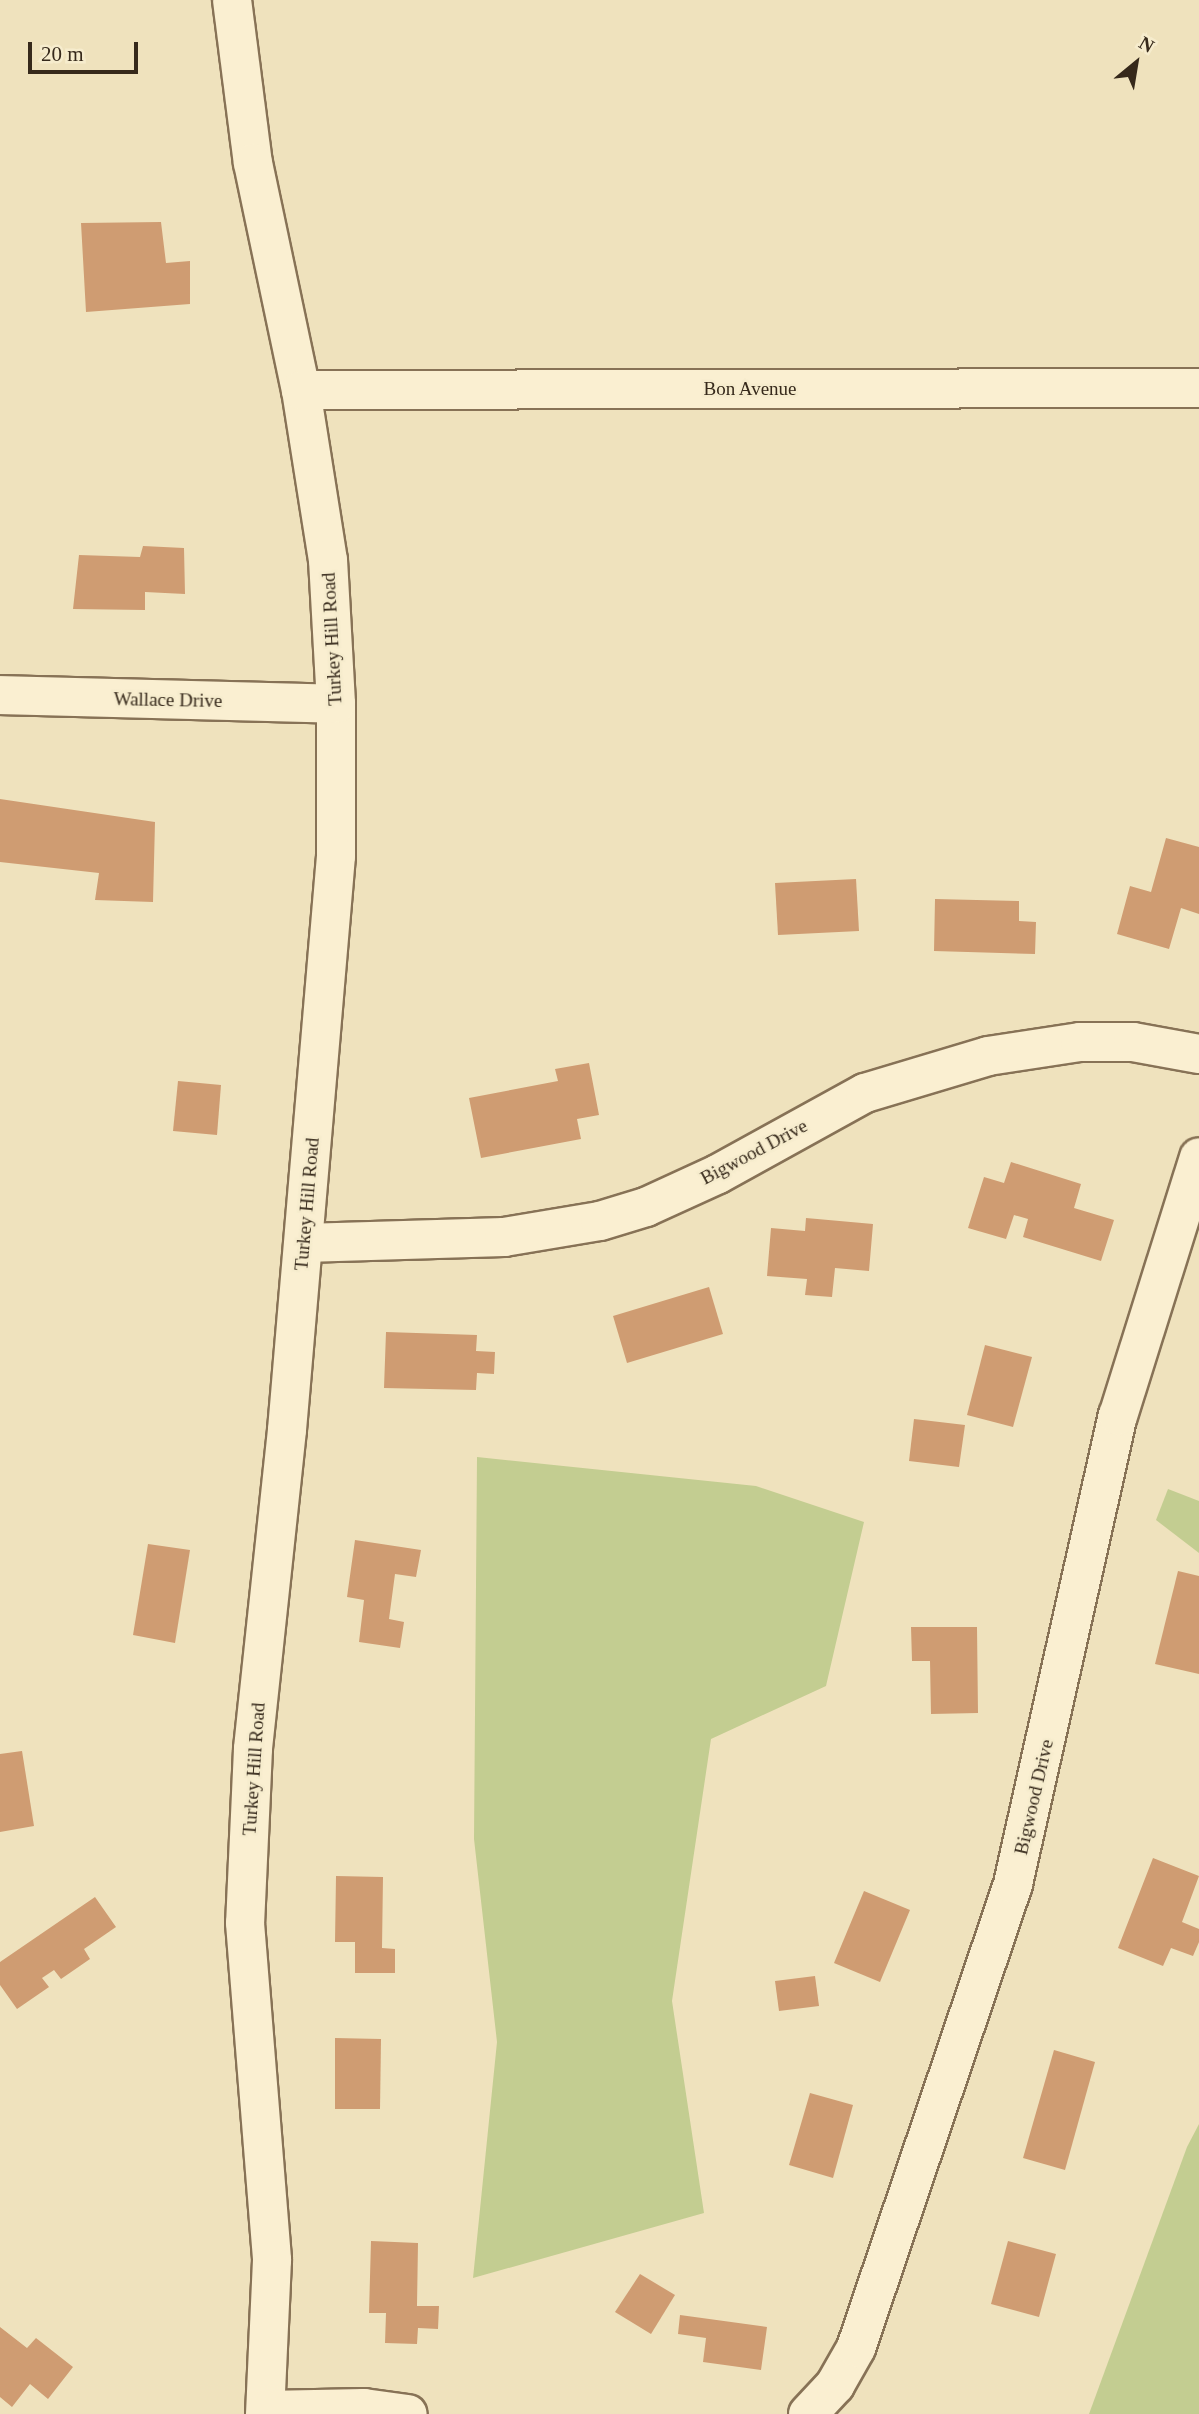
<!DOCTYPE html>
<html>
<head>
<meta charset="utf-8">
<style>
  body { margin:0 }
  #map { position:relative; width:1199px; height:2414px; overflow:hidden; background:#efe2bd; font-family:Georgia,serif }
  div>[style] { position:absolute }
  .green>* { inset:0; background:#c3cd91 }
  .building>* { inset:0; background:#cf9c72 }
  .roads { filter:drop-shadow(2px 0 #877256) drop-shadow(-2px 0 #877256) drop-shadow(0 2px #877256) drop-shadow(0 -2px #877256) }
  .minor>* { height:38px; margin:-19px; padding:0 19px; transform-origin:19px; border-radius:19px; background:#faefd1 }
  span { translate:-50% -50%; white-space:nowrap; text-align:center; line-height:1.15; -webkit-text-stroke:5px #f6eccd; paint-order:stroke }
  .street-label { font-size:19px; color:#36291b }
  .north { position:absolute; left:1101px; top:28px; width:70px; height:70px; -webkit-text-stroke:5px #f6eccd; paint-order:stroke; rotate:30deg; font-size:19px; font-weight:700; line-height:28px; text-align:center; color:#36291b }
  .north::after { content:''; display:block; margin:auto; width:24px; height:32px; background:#36291b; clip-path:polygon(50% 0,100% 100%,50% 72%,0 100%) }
  .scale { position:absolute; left:28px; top:42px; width:110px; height:32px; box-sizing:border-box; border:4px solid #36291b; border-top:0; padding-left:9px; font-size:21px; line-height:24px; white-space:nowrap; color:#36291b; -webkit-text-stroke:5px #f6eccd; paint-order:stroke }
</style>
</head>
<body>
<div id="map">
  <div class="green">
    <i style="clip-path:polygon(477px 1457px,756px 1486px,864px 1522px,826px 1686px,711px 1739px,672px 2001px,704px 2213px,473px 2278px,497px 2042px,474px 1839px)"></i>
    <i style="clip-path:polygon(1168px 1489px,1199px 1501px,1199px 1553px,1156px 1520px)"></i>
    <i style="clip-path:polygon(1199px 2124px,1199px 2414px,1089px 2414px,1187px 2147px)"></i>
  </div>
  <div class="building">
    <i style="clip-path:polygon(161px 222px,166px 263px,190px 261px,190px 304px,86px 312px,81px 223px)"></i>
    <i style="clip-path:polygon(143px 546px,184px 548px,185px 594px,145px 592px,145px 610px,73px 609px,79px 555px,140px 557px)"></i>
    <i style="clip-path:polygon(0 799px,155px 822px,153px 902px,95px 900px,99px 873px,0 862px)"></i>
    <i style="clip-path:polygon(1166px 838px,1199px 847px,1199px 914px,1181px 908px,1169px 949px,1117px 934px,1130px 886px,1151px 892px)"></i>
    <i style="clip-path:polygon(856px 879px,859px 931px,778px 935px,775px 883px)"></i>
    <i style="clip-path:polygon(935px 899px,1019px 901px,1019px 921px,1036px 922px,1035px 954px,934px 951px)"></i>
    <i style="clip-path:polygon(589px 1063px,599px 1115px,577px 1119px,581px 1139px,481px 1158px,469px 1098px,558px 1081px,555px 1069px)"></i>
    <i style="clip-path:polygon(178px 1081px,221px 1085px,217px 1135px,173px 1131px)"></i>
    <i style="clip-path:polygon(1011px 1162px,1081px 1184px,1074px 1208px,1114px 1220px,1101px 1261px,1023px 1237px,1028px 1219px,1014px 1215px,1006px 1239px,968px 1228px,984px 1177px,1004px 1183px)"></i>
    <i style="clip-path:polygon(806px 1218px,873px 1224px,869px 1271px,835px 1268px,832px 1297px,805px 1295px,807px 1279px,767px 1276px,771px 1228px,805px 1231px)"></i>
    <i style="clip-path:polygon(709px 1287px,723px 1334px,627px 1363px,613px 1316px)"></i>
    <i style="clip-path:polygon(386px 1332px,477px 1335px,476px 1351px,495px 1352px,494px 1374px,477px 1373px,476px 1390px,384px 1388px)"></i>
    <i style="clip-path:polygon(985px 1345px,1032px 1357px,1013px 1427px,967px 1415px)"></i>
    <i style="clip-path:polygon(914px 1419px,965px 1425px,959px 1467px,909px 1461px)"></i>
    <i style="clip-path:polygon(355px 1540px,421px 1550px,416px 1577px,395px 1574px,389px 1619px,404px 1622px,400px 1648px,359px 1642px,364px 1600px,347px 1597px)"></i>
    <i style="clip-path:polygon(148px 1544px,190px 1550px,175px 1643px,133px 1635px)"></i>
    <i style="clip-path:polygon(1178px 1571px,1199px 1576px,1199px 1674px,1155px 1664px)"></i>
    <i style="clip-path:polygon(911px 1627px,977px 1627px,978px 1713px,931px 1714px,930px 1661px,912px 1661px)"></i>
    <i style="clip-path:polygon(22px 1751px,34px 1826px,0 1832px,0 1754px)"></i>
    <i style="clip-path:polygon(1153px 1858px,1199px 1876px,1182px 1922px,1199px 1929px,1199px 1942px,1193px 1956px,1171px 1948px,1163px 1966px,1118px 1948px)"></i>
    <i style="clip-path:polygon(336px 1876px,383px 1877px,382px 1948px,395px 1949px,395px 1973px,355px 1973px,355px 1942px,335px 1942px)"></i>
    <i style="clip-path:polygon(864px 1891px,910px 1910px,880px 1982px,834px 1963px)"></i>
    <i style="clip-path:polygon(95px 1897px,116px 1927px,84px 1949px,90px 1959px,61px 1979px,54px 1970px,42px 1978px,49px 1987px,17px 2009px,0 1985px,0 1962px)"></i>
    <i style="clip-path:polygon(815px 1976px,819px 2006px,779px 2011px,775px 1981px)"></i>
    <i style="clip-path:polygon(335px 2038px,381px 2039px,380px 2109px,335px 2109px)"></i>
    <i style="clip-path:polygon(1054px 2050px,1095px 2062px,1065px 2170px,1023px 2158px)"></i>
    <i style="clip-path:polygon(810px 2093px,853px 2105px,833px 2178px,789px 2165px)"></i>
    <i style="clip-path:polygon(371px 2241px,418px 2243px,417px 2306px,439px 2306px,438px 2329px,418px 2328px,417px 2344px,385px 2343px,386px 2313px,369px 2313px)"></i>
    <i style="clip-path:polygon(1008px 2241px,1056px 2254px,1039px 2317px,991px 2304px)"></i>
    <i style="clip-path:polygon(640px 2274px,675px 2295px,651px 2334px,615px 2312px)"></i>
    <i style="clip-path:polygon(680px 2315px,767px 2327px,761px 2370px,703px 2362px,706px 2338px,678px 2334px)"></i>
    <i style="clip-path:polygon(0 2327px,27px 2348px,36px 2338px,73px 2367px,48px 2399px,30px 2384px,12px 2407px,0 2397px)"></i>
  </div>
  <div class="roads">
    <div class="minor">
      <i style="left:232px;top:0;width:164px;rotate:82.7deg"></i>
      <i style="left:253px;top:163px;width:232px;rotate:78.1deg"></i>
      <i style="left:301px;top:390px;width:172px;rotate:81deg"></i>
      <i style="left:328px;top:560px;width:144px;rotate:86.8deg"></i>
      <i style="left:336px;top:704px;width:152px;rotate:90deg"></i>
      <i style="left:336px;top:856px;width:576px;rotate:94.88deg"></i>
      <i style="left:287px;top:1430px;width:321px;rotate:96.1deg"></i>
      <i style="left:253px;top:1749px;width:174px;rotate:92.6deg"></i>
      <i style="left:245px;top:1923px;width:338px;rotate:85.4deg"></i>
      <i style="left:272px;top:2260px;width:154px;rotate:92.6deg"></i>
      <i style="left:301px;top:390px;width:898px;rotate:-0.13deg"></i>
      <i style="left:0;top:695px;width:336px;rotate:1.5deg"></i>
      <i style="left:304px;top:1243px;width:200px;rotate:-1.7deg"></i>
      <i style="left:504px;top:1237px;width:97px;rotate:-9.5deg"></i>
      <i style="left:600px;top:1221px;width:48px;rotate:-16.9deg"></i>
      <i style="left:646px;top:1207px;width:79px;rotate:-24.6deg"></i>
      <i style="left:718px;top:1174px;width:168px;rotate:-28.9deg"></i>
      <i style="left:865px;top:1093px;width:128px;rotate:-16.7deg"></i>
      <i style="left:988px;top:1056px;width:93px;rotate:-8.7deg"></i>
      <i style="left:1080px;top:1042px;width:53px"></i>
      <i style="left:1133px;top:1042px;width:67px;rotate:10.3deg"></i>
      <i style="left:266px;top:2410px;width:98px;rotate:-1.2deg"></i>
      <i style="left:364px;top:2408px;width:44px;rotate:7.8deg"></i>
      <i style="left:808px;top:2414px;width:40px;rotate:-47deg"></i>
      <i style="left:835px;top:2385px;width:43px;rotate:-60.4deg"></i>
      <i style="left:856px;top:2348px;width:490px;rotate:-71.3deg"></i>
      <i style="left:1013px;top:1884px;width:480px;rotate:-77.4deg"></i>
      <i style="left:1118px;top:1416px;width:271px;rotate:-72.6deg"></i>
    </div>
  </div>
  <div class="street-label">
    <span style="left:750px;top:389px">Bon Avenue</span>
    <span style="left:332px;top:639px;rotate:-93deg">Turkey Hill Road</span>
    <span style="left:168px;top:700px;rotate:1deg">Wallace Drive</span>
    <span style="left:754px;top:1152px;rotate:-28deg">Bigwood Drive</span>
    <span style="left:307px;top:1204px;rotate:-85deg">Turkey Hill Road</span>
    <span style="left:254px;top:1769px;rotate:-86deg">Turkey Hill Road</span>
    <span style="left:1034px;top:1797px;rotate:-77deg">Bigwood Drive</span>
  </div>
  <div class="north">N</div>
  <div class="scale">20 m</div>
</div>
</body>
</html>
